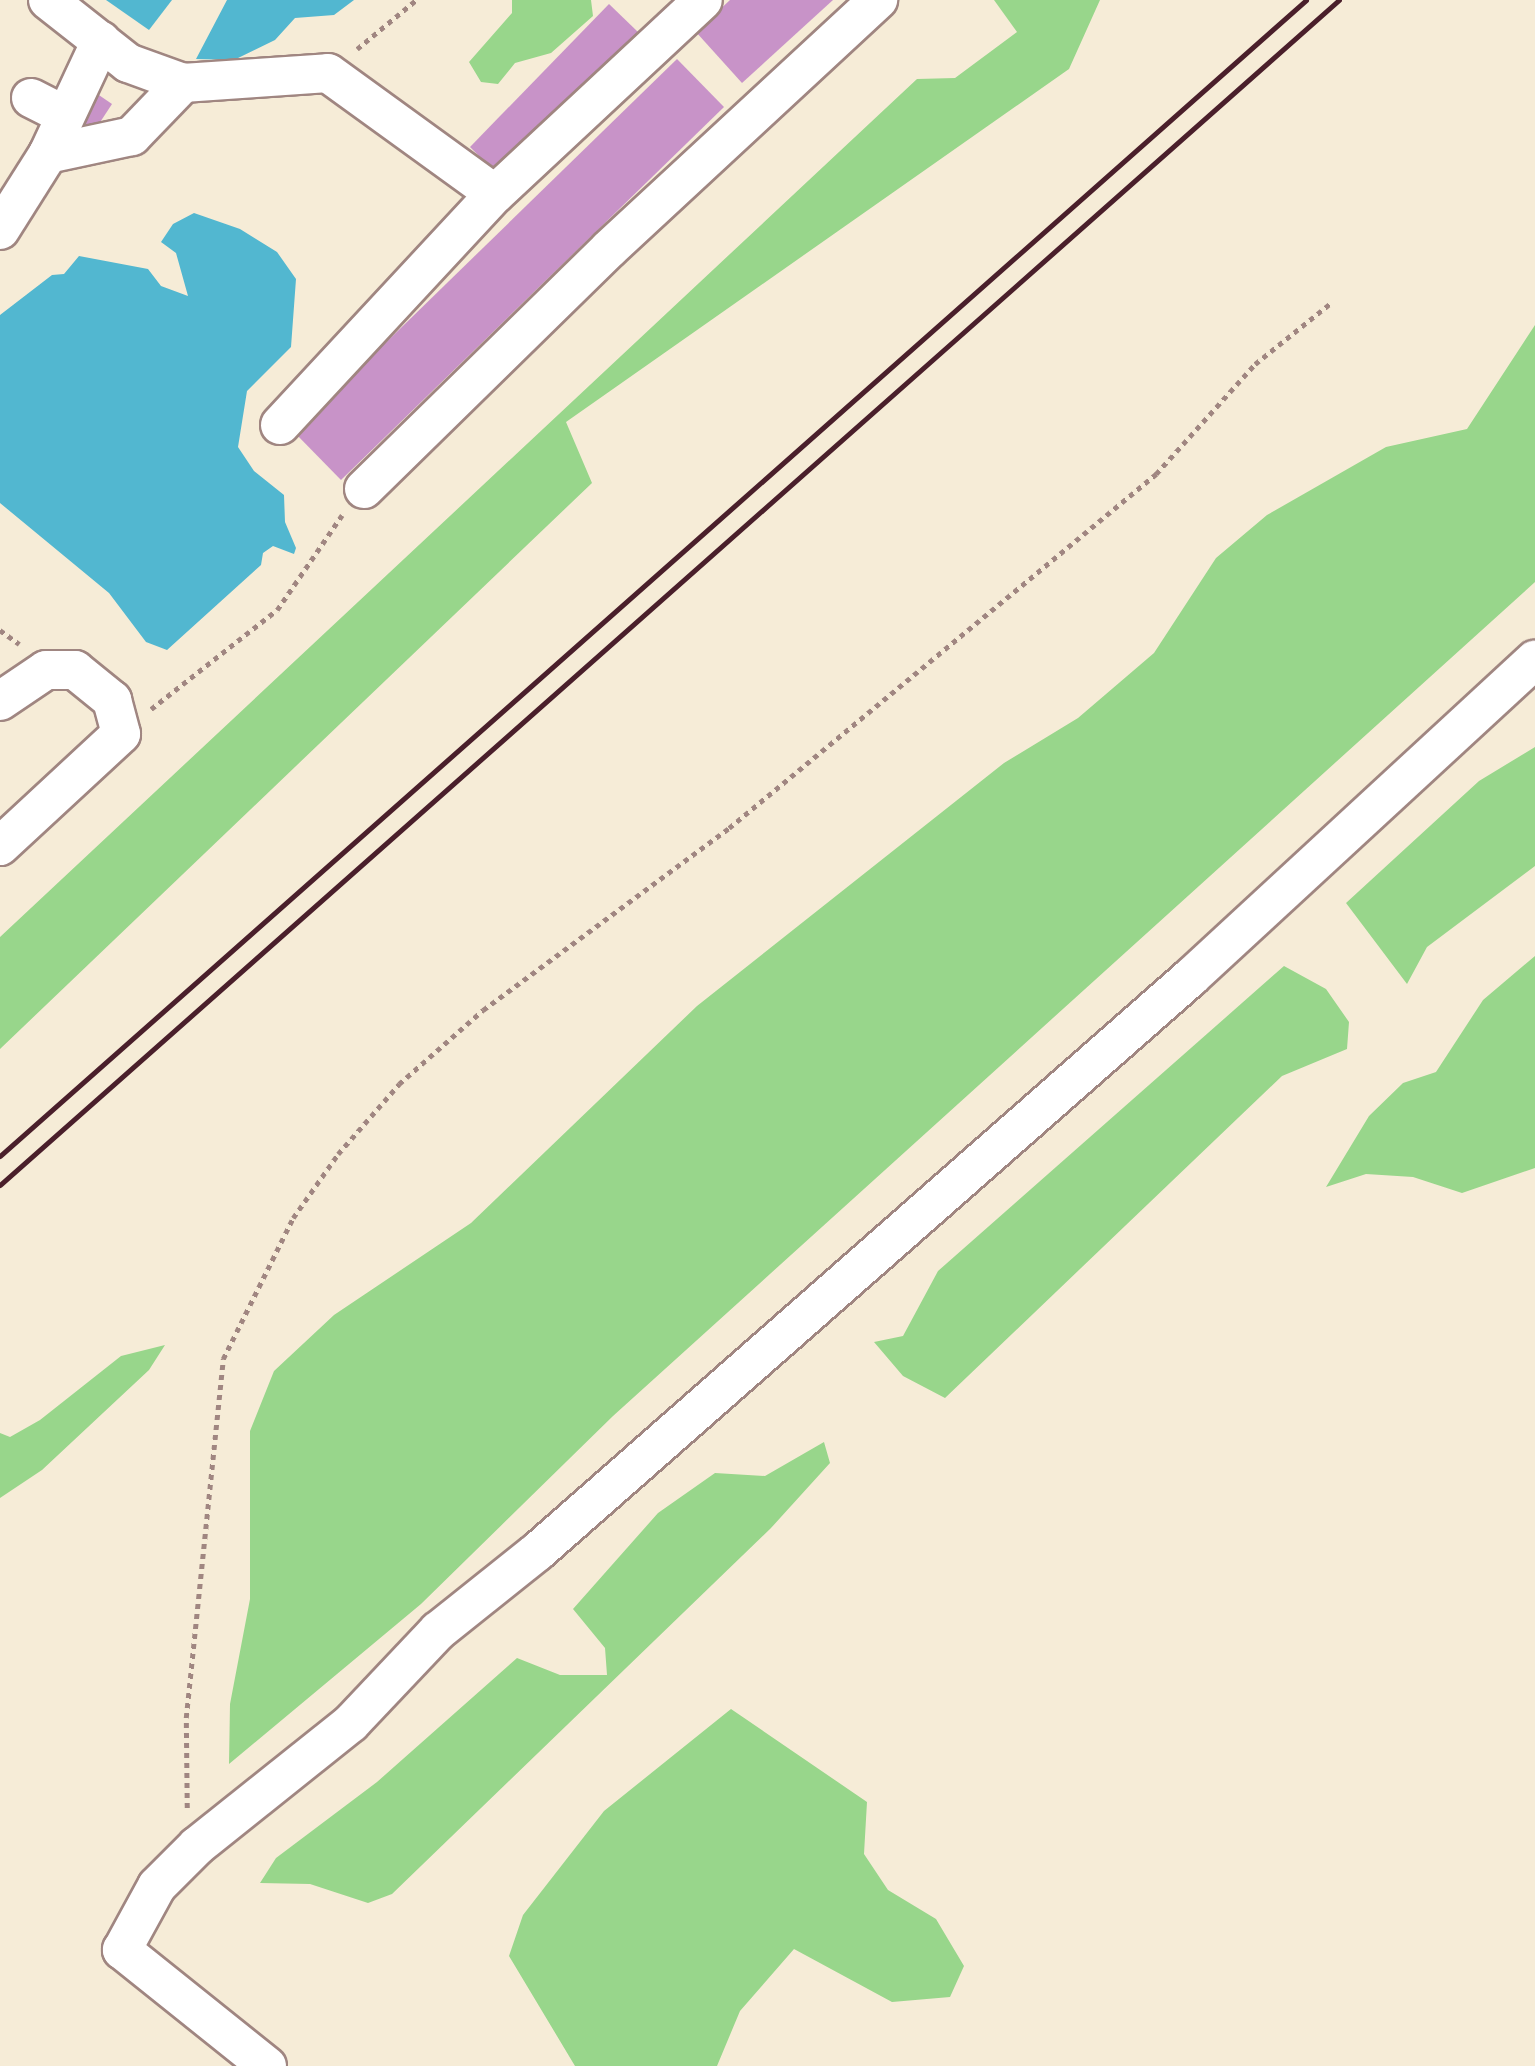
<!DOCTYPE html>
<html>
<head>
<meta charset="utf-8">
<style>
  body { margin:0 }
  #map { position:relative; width:1535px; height:2066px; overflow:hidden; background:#f6ecd7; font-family:"Shantell Sans",sans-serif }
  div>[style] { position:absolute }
  .green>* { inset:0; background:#98d68b }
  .water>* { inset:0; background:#52b7d0 }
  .building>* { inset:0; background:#c893c8 }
  .path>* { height:4.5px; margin-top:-2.25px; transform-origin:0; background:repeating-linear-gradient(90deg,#a08681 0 5px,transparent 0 10px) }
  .roads { filter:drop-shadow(2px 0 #a08681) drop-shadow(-2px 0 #a08681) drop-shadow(0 2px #a08681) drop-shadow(0 -2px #a08681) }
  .minor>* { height:38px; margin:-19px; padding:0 19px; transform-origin:19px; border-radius:19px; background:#fff }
  .rail>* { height:5px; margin:-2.5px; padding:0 2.5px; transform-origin:2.5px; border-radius:2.5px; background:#4a1f2b }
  span { translate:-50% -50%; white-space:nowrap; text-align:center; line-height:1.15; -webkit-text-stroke:5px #fbf7ec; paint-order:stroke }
</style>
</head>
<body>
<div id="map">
  <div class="green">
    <i style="clip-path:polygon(512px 0,591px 0,593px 16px,551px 53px,515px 63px,498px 84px,481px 82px,469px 62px,512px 13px)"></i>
    <i style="clip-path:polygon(994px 0,1100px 0,1069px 69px,566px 422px,592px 483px,0 1049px,0 937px,917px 79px,955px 78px,1017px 32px)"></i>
    <i style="clip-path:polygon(1535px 325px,1535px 582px,613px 1416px,421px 1604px,229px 1764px,230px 1704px,250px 1599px,250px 1431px,274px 1371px,334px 1315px,471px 1223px,697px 1006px,1004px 763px,1078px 718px,1154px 653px,1216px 558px,1267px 515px,1386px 447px,1467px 429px)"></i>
    <i style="clip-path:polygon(1535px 747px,1535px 866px,1427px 947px,1407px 984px,1346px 903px,1479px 781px)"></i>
    <i style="clip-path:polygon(1535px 956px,1535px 1168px,1462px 1193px,1413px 1177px,1366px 1174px,1326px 1187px,1369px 1116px,1403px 1083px,1436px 1072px,1483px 1000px)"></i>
    <i style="clip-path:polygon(1284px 966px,1326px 989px,1349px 1022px,1347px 1049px,1282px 1076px,945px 1398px,903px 1376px,874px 1342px,903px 1336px,938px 1271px)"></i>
    <i style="clip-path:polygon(165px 1345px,149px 1370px,42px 1470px,0 1498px,0 1433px,10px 1437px,40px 1420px,121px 1356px)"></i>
    <i style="clip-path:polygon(824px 1442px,830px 1463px,771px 1528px,392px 1894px,368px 1903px,310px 1884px,260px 1883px,276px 1858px,377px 1782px,517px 1658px,560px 1675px,607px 1675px,605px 1648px,573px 1609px,658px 1513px,715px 1473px,765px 1476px)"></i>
    <i style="clip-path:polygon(731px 1709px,867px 1802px,864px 1854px,888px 1890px,936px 1919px,964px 1966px,950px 1997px,892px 2002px,794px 1949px,740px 2011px,717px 2066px,575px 2066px,509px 1956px,523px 1915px,604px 1811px)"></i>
  </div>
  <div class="water">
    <i style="clip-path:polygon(106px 0,172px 0,149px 30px)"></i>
    <i style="clip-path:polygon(227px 0,354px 0,334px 15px,295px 18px,275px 40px,234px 60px,196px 59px)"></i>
    <i style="clip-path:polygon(194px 213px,240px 229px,277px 252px,296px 279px,291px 347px,247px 391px,238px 447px,254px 471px,284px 495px,285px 522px,296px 548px,294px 554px,273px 546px,263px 553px,261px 565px,167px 650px,146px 642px,109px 593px,0 503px,0 315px,52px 275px,64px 274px,79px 256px,148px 269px,161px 286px,188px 296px,176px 253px,161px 242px,173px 224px)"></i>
  </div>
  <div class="building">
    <i style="clip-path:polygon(730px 0,833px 0,742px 83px,696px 32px)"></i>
    <i style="clip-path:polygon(609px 4px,638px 32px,499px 176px,470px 147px)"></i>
    <i style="clip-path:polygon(677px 59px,724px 107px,341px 480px,294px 432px)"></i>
    <i style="clip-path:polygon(93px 91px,112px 104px,93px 133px,73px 119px)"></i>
  </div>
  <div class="path">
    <i style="left:357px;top:49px;width:77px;rotate:-39.7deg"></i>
    <i style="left:0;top:630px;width:24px;rotate:36deg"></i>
    <i style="left:151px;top:709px;width:160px;rotate:-38.2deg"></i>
    <i style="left:277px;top:610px;width:115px;rotate:-55.6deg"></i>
    <i style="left:187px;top:1808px;width:90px;rotate:-90.6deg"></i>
    <i style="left:186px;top:1718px;width:361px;rotate:-84.1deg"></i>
    <i style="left:223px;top:1359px;width:157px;rotate:-63.6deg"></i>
    <i style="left:293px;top:1218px;width:78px;rotate:-54.9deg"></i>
    <i style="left:338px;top:1154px;width:93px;rotate:-48.9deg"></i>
    <i style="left:399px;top:1084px;width:112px;rotate:-41.4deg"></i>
    <i style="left:483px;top:1010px;width:306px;rotate:-36.5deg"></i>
    <i style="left:729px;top:828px;width:555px;rotate:-39.66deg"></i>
    <i style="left:1156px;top:474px;width:148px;rotate:-48deg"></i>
    <i style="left:1255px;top:364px;width:97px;rotate:-38.8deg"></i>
  </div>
  <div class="roads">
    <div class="minor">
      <i style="left:48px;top:0;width:102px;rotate:38.2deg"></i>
      <i style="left:128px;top:63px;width:59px;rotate:20deg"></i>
      <i style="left:183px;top:83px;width:145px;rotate:-3.9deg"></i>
      <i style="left:328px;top:73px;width:206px;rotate:35.9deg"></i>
      <i style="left:31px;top:98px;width:35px;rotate:27deg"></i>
      <i style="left:48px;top:154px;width:125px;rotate:-64.9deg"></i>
      <i style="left:0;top:230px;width:90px;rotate:-57.7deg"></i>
      <i style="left:48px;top:154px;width:86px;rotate:-12.1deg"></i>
      <i style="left:132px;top:136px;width:74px;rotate:-46.1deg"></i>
      <i style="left:280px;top:425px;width:316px;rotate:-47.1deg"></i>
      <i style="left:495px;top:194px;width:284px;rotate:-43deg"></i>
      <i style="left:364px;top:489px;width:343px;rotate:-44.4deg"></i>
      <i style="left:609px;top:249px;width:367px;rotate:-42.8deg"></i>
      <i style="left:0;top:701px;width:55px;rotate:-34deg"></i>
      <i style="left:46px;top:670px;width:29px"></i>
      <i style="left:75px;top:670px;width:48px;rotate:39deg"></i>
      <i style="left:112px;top:700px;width:35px;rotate:75deg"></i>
      <i style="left:121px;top:734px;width:165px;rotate:137.2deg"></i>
      <i style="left:267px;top:2066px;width:186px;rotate:-141.3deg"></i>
      <i style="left:122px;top:1950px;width:73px;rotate:-61.3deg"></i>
      <i style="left:157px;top:1886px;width:57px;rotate:-45deg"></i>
      <i style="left:197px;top:1846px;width:197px;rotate:-38.6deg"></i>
      <i style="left:351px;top:1723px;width:127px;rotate:-46.6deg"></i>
      <i style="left:438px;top:1631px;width:127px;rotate:-38.6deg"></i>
      <i style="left:537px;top:1552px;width:871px;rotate:-41.32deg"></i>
      <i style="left:1191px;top:977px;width:468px;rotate:-42.7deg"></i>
    </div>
  </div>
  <div class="rail">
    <i style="left:0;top:1156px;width:1744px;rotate:-41.51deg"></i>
    <i style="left:0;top:1185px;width:1788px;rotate:-41.51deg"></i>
  </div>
</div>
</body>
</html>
